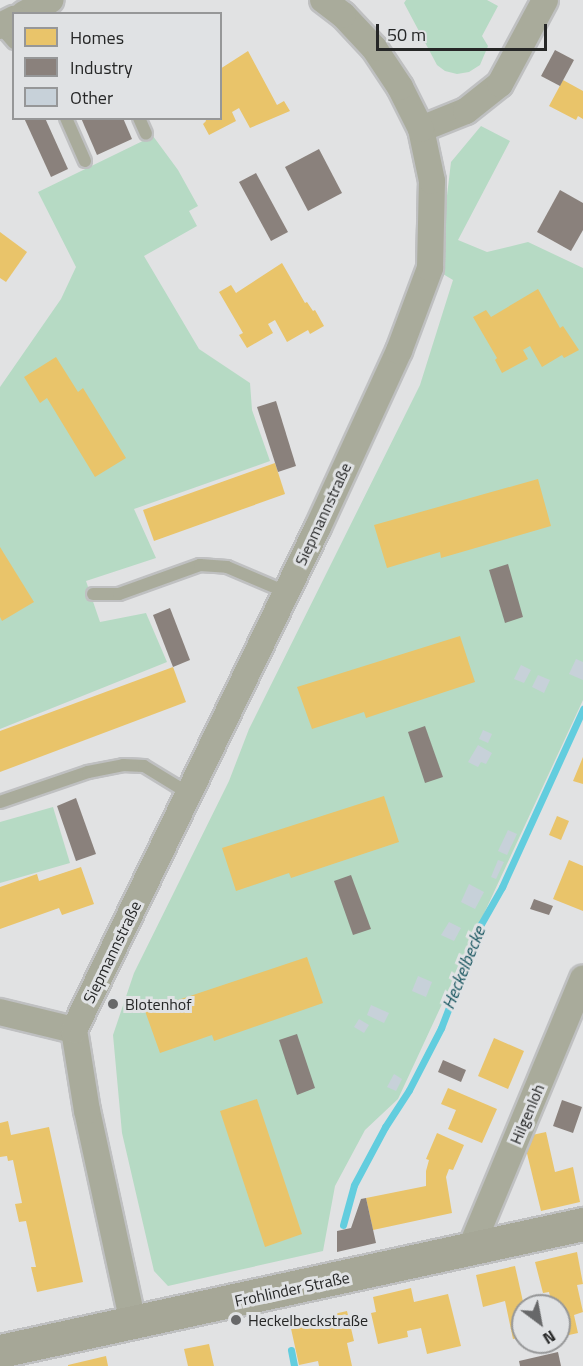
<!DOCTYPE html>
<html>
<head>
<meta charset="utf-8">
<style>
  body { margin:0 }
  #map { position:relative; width:583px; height:1366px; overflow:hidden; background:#e1e2e3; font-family:"Titillium Web",sans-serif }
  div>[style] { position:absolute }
  .green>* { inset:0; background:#b6dac4 }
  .homes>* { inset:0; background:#e9c46a }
  .industry>* { inset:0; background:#8a817c }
  .stream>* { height:7px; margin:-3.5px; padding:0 3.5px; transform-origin:3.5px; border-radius:3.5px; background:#62cdde }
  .building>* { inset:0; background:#c7d1d9 }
  .roads { filter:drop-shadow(2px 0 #bfc0c1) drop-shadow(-2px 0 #bfc0c1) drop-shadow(0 2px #bfc0c1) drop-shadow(0 -2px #bfc0c1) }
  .service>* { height:12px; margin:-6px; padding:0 6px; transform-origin:6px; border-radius:6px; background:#a9ab9b }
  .minor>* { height:26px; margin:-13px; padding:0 13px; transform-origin:13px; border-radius:13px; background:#a9ab9b }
  .secondary>* { height:33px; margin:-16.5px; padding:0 16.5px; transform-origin:16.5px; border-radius:16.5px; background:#a6a797 }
  .dots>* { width:16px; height:16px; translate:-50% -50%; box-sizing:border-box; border:3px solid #e0e2e4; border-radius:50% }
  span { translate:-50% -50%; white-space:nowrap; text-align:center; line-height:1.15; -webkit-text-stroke:6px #e0e2e4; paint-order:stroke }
  .street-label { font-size:16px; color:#262727 }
  .poi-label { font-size:16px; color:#262727 }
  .left { translate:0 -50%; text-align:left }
  .water-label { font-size:18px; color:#1e5963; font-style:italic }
  .legend { position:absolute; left:12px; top:12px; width:210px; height:108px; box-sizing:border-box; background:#e0e2e4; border:2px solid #969798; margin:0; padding:8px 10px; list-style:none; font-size:18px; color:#262727 }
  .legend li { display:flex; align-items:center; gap:12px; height:30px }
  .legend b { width:30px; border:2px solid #969798 }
  .north { position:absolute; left:511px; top:1294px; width:60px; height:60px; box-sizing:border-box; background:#e0e2e4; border:2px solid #969798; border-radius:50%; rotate:148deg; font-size:16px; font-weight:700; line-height:24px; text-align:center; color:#262727 }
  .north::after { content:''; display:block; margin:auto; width:21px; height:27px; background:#676869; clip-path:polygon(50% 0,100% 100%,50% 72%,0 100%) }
  .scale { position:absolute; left:376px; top:24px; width:171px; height:27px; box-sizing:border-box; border:3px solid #262727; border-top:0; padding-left:8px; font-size:18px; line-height:21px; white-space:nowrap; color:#262727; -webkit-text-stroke:4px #e0e2e4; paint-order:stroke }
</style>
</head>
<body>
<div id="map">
  <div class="green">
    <i style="clip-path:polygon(406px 0,487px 0,498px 6px,482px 36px,488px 46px,480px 65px,469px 72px,457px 74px,445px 71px,437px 65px,404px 3px)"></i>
    <i style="clip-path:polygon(481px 126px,510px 141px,458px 240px,487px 252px,528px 242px,583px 268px,583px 700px,398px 1099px,365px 1130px,335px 1186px,323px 1251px,168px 1286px,154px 1271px,122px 1133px,113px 1035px,134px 973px,229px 781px,249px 729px,420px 385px,453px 280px,438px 271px,451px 162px)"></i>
    <i style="clip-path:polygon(153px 136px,178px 170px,198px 206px,189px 211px,197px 226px,144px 256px,199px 349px,250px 383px,252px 410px,270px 461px,134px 509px,156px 558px,86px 581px,100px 622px,146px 613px,167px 662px,0 729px,0 387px,61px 299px,76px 267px,38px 192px)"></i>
    <i style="clip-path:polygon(53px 807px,70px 863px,0 883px,0 822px)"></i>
  </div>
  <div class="homes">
    <i style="clip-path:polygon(248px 51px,277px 105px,284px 101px,290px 111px,250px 128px,239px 108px,232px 112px,236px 121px,209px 135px,203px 124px,206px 121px,205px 118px,220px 118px,220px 69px)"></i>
    <i style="clip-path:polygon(563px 80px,583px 91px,583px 119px,578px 116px,576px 120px,549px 106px)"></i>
    <i style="clip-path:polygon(0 232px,27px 252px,6px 282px,0 278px)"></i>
    <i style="clip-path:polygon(282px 263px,305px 303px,307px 302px,313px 311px,315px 310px,324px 326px,310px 334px,308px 330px,287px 342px,275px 320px,268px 324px,273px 333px,247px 348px,239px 335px,243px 333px,219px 292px,231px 285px,236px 293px)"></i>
    <i style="clip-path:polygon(538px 289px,560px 328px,563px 326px,579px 350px,564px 358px,562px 355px,542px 367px,530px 346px,523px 350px,528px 359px,502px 373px,495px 360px,497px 358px,473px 317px,486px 310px,491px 317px)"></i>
    <i style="clip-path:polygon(56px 357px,78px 392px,83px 388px,126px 458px,95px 477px,47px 398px,40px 403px,24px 377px)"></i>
    <i style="clip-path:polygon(275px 463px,285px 494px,154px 541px,143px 510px)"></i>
    <i style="clip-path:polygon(538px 479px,551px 526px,441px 558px,440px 552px,387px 568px,374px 525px)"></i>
    <i style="clip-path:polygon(0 547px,34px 602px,2px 621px,0 617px)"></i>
    <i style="clip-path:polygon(460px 636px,475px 682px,366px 718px,364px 712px,312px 729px,297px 687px)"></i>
    <i style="clip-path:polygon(173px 667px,186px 702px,0 772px,0 731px)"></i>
    <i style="clip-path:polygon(583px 757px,583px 784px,573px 781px)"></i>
    <i style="clip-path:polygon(384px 796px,399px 842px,291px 878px,289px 873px,236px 891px,222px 848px)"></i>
    <i style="clip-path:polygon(557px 816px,569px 821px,561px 840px,549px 835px)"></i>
    <i style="clip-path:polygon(569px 860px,583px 866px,583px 911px,553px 899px)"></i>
    <i style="clip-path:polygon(81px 867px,94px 904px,62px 915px,59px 908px,0 929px,0 887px,37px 874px,39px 881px)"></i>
    <i style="clip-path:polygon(307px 957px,323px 1003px,214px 1041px,212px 1035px,160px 1053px,145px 1011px)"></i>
    <i style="clip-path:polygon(494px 1038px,524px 1051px,508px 1089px,478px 1076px)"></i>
    <i style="clip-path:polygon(448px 1088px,497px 1109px,482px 1143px,448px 1129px,456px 1110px,441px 1104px)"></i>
    <i style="clip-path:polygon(257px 1099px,302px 1234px,265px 1247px,220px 1111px)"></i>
    <i style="clip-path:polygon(8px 1121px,11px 1135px,49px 1127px,83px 1282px,37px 1292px,31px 1267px,36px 1267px,26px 1221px,19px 1222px,15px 1204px,22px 1203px,13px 1160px,8px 1161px,7px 1156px,0 1157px,0 1123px)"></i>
    <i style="clip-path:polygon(546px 1132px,555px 1172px,573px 1167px,580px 1202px,541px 1211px,523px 1137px)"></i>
    <i style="clip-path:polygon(437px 1133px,464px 1145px,453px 1170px,449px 1169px,446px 1177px,452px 1213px,373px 1230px,366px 1198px,426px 1186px,426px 1171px,429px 1160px,426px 1159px)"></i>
    <i style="clip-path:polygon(577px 1252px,583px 1284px,577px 1285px,583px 1312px,574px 1315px,578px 1333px,560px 1337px,559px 1306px,552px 1306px,549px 1292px,543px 1293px,535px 1262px)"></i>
    <i style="clip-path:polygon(515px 1266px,524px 1306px,523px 1337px,513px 1339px,505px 1301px,483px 1307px,476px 1275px)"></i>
    <i style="clip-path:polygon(411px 1288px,414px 1302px,448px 1294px,461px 1346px,427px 1354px,421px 1328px,407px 1331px,408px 1337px,378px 1344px,371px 1313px,376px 1312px,373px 1297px)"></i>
    <i style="clip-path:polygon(347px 1311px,354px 1341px,347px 1343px,352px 1366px,319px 1366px,318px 1361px,299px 1365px,290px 1324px)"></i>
    <i style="clip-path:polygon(209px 1344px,214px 1366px,188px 1366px,184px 1349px)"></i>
    <i style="clip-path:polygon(106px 1356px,108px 1366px,68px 1366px,68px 1365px)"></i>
  </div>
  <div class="industry">
    <i style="clip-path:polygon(555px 50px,574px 60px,560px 86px,541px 76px)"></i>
    <i style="clip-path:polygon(24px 118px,45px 118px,68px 169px,51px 177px)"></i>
    <i style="clip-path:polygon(81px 118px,123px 118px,132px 139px,97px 155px)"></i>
    <i style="clip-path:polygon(319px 149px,342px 193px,308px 211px,285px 167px)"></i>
    <i style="clip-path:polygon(256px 173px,288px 232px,271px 241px,239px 182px)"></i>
    <i style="clip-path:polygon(560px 190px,583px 203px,583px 230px,571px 251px,537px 232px)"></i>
    <i style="clip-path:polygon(276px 401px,296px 466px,278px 472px,257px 407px)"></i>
    <i style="clip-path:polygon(508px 564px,523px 617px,505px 623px,489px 570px)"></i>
    <i style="clip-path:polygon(170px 608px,190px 660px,173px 667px,153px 615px)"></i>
    <i style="clip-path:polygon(425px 726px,443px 777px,425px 783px,408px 732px)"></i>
    <i style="clip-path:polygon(76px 798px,96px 854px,76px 861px,57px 806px)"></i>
    <i style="clip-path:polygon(351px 875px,371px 929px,353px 935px,334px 881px)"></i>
    <i style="clip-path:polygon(534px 899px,553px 906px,549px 915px,530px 909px)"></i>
    <i style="clip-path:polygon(297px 1034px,315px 1088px,297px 1095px,279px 1040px)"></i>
    <i style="clip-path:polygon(443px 1060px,466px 1070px,461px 1082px,438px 1072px)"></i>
    <i style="clip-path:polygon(562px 1100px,582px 1107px,573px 1133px,553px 1126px)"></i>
    <i style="clip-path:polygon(366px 1198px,376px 1243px,337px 1252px,337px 1231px,351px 1228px,361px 1199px)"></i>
    <i style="clip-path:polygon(558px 1352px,561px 1366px,520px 1366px,519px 1361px)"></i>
  </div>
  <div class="stream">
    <i style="left:343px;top:1225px;width:41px;rotate:-74.6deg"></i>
    <i style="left:354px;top:1185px;width:66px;rotate:-61.9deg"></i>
    <i style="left:385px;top:1127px;width:44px;rotate:-57deg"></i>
    <i style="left:409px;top:1090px;width:70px;rotate:-62.7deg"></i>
    <i style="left:441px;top:1028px;width:111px;rotate:-69deg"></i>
    <i style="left:481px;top:924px;width:43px;rotate:-60.4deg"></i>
    <i style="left:502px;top:887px;width:196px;rotate:-65.5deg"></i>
    <i style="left:291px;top:1350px;width:16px;rotate:79deg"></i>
  </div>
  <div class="building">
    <i style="clip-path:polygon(576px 659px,583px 662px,583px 680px,569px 674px)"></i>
    <i style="clip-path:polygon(521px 665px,531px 670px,524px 683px,514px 679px)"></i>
    <i style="clip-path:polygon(538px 675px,550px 680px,544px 693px,532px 687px)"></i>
    <i style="clip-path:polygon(483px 730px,492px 734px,488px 743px,479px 739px)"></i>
    <i style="clip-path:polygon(478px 745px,492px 753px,486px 764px,481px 762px,478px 767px,468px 762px)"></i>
    <i style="clip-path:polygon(508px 830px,517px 834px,507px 855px,498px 851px)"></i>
    <i style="clip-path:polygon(498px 860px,504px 862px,496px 879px,491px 877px)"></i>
    <i style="clip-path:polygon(469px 884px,484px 892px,475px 909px,461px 902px)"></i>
    <i style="clip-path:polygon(449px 922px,461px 928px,454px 941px,441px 935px)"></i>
    <i style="clip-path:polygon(418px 976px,432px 982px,426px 997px,412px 991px)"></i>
    <i style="clip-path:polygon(371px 1005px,389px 1013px,384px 1023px,367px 1015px)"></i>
    <i style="clip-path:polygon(359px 1019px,369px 1025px,364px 1033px,354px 1027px)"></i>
    <i style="clip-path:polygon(394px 1074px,402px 1079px,396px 1091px,387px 1087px)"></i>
  </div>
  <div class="roads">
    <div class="service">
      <i style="left:0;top:27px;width:21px;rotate:49deg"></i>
      <i style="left:66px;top:118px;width:47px;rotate:66.2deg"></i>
      <i style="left:139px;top:118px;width:17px;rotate:66deg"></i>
      <i style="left:93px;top:594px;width:26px"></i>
      <i style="left:119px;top:594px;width:86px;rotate:-19.7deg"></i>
      <i style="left:200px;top:565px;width:27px;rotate:4deg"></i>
      <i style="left:227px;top:567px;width:64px;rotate:23deg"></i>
      <i style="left:0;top:802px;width:93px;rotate:-18.8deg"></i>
      <i style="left:88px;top:772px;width:36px;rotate:-11deg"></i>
      <i style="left:123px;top:765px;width:21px;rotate:3deg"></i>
      <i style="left:144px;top:766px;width:52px;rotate:31.5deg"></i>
    </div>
    <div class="minor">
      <i style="left:24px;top:14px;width:30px;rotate:-28deg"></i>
      <i style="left:0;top:26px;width:16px;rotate:-27deg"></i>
      <i style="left:421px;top:129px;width:48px;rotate:-21.8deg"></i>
      <i style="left:466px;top:111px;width:43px;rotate:-38.5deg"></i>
      <i style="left:500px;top:84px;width:95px;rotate:-61.8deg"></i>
      <i style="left:0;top:1012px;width:76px;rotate:13.7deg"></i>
      <i style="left:470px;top:1250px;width:294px;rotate:-67.4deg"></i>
      <i style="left:133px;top:1323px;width:217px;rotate:-102.2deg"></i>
      <i style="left:87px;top:1111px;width:82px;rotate:-99.1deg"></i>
      <i style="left:74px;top:1030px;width:559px;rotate:-64.12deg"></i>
      <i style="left:318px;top:527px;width:194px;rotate:-65.3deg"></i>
      <i style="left:399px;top:351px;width:89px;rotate:-69.5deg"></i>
      <i style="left:430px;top:268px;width:87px;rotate:-88.7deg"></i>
      <i style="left:432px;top:181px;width:53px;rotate:-101.9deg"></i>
      <i style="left:421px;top:129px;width:47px;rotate:-116.6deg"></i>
      <i style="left:400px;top:87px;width:47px;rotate:-123.7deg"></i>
      <i style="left:374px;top:48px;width:45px;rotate:-133.2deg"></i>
      <i style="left:343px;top:15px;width:25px;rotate:-143deg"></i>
    </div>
    <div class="secondary">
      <i style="left:0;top:1351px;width:597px;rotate:-12.29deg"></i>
    </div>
  </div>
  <div class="dots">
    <i style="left:113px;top:1004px;background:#676869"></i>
    <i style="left:236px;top:1320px;background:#676869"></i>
  </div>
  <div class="street-label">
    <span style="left:323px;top:514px;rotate:-65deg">Siepmannstraße</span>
    <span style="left:112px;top:952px;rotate:-64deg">Siepmannstraße</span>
    <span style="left:527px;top:1114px;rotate:-67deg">Hilgenloh</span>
    <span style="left:292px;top:1289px;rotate:-12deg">Frohlinder Straße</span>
  </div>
  <div class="poi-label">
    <span class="left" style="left:125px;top:1004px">Blotenhof</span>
    <span class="left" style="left:248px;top:1320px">Heckelbeckstraße</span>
  </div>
  <div class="water-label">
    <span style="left:464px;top:968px;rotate:-68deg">Heckelbecke</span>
  </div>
  <ul class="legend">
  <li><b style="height:16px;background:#e9c46a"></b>Homes</li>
  <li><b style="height:16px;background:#8a817c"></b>Industry</li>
  <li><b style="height:16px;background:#c7d1d9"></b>Other</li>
  </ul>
  <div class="north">N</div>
  <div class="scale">50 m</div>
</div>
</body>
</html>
